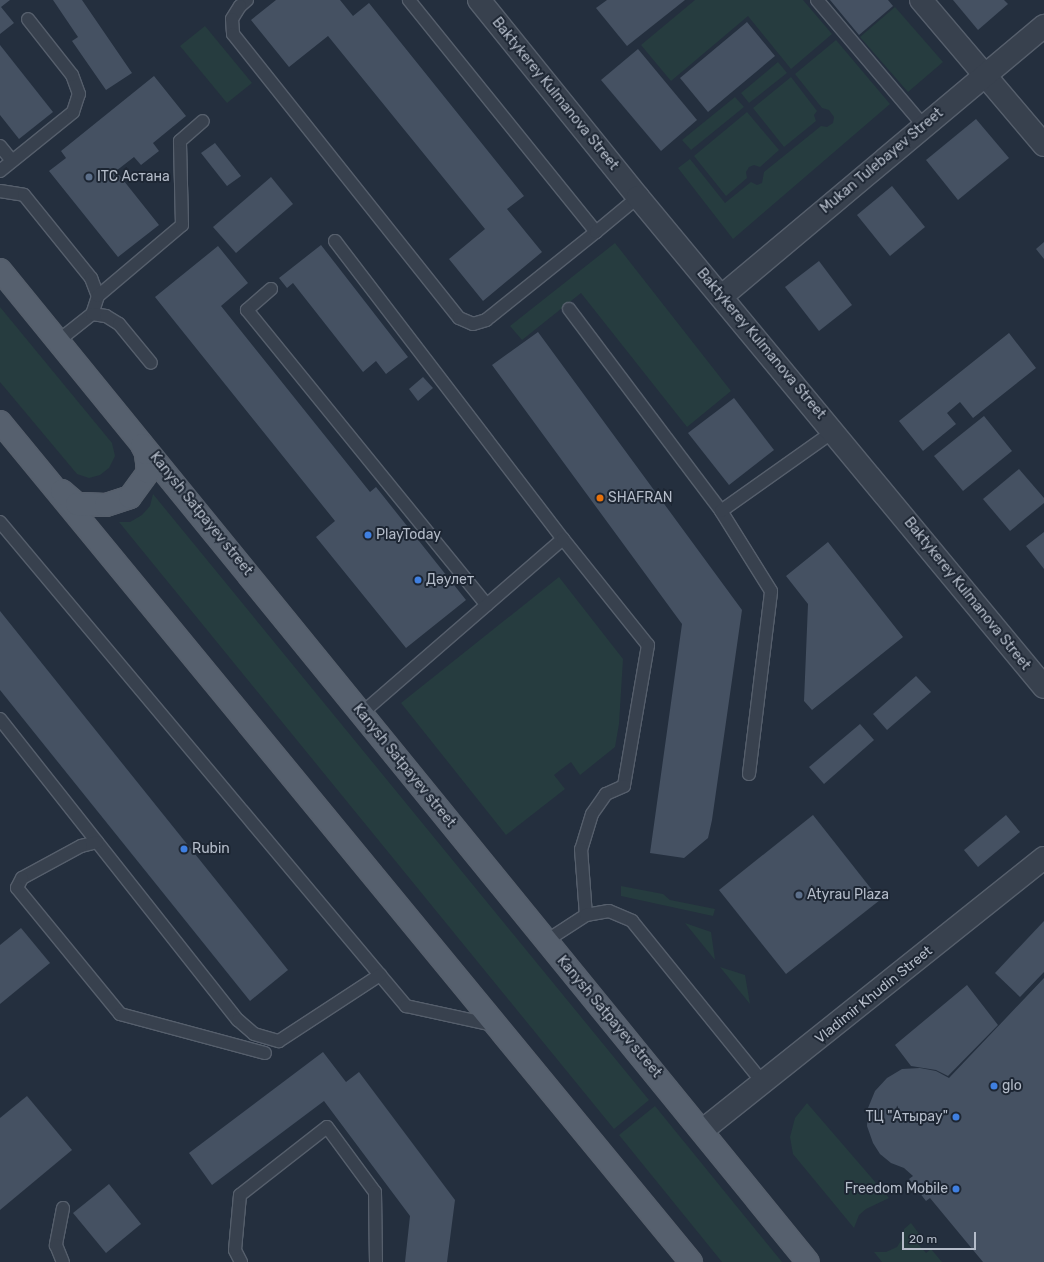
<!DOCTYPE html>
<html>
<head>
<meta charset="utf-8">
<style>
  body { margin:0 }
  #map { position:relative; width:1044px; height:1262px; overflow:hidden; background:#242f3e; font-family:Rubik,sans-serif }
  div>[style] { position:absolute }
  .green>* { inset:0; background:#263c3f }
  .building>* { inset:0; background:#455162 }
  .roads { filter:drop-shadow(1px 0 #565f6c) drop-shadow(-1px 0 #565f6c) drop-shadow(0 1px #565f6c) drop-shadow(0 -1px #565f6c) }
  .service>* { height:12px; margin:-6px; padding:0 6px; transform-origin:6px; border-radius:6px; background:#38414e }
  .minor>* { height:22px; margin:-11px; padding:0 11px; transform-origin:11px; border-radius:11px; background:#38414e }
  .primary>* { height:22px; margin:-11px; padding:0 11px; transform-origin:11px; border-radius:11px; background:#56606e }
  .dots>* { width:11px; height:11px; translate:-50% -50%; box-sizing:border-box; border:2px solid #1d2633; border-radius:50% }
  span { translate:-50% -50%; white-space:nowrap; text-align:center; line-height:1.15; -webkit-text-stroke:4px #1d2633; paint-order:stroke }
  .street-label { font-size:14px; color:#b4bcc9 }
  .poi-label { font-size:14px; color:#b4bcc9 }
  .left { translate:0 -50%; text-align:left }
  .right { translate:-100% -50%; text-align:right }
  .scale { position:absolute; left:902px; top:1232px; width:74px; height:18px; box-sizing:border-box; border:2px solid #b4bcc9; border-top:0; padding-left:5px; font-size:12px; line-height:14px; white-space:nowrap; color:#b4bcc9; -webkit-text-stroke:3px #1d2633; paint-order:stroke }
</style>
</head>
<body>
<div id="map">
  <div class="green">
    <i style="clip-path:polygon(695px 0,803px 0,832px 34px,791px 69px,748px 16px,671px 81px,641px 45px)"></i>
    <i style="clip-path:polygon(895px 7px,943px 62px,908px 92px,860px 37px)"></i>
    <i style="clip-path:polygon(205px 26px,252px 83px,227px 103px,180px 46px)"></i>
    <i style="clip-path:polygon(836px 40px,890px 104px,733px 239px,678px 168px,690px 159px,725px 203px,751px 182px,757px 185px,762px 183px,764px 172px,821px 126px,827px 127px,833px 123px,834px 117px,829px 110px,822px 108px,795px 74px)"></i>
    <i style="clip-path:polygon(778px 62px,787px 73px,749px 103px,741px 93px)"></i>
    <i style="clip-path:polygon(791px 77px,817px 111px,814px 115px,816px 121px,784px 147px,753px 108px)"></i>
    <i style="clip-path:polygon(735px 97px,744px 107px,691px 150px,682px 140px)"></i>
    <i style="clip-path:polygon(747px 112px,779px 150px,760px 167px,754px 165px,749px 167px,746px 172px,747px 178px,726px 196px,694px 156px)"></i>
    <i style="clip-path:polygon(615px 243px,731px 391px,687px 427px,581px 293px,522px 340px,510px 326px)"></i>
    <i style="clip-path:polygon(0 307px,112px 443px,115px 456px,109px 468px,100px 475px,89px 478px,77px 474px,0 382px)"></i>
    <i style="clip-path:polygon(153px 494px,649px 1100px,614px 1129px,119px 522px,130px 522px,142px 515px,150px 506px)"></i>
    <i style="clip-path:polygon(559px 577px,623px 659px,619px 724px,615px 747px,580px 775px,571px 762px,559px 771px,554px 775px,565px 789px,506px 835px,401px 703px)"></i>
    <i style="clip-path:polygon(621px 886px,663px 894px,670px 900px,715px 909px,713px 916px,621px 896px)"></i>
    <i style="clip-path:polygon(685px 923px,711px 932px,715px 960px)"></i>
    <i style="clip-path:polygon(720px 967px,745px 975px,750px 1004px)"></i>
    <i style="clip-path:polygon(807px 1103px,889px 1198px,866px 1209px,859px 1215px,854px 1228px,793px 1154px,790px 1137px,795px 1118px)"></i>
    <i style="clip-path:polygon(655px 1106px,782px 1262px,722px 1262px,619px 1135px)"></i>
    <i style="clip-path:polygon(911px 1223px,923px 1239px,918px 1244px,926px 1253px,931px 1249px,942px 1262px,882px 1262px,874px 1252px,886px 1252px,897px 1247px,902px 1239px,904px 1229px)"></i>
  </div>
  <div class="building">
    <i style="clip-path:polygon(0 0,10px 0,1px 7px,14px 23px,0 34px)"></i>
    <i style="clip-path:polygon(53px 0,82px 0,132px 73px,106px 90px,72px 41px,78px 37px)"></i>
    <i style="clip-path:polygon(276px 0,340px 0,353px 16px,369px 3px,524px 196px,507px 209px,542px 252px,483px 301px,449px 259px,485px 229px,328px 36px,289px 67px,251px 20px)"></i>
    <i style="clip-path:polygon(607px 0,685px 0,627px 46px,596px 8px)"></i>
    <i style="clip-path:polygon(830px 0,888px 0,893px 6px,859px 35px)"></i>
    <i style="clip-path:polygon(953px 0,1004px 0,1008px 4px,978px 30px)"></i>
    <i style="clip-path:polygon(747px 22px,775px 56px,708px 112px,680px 78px)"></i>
    <i style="clip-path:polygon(0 45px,53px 112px,19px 139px,0 115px)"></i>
    <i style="clip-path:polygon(638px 49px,697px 120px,661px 151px,601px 80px)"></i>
    <i style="clip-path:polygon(154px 76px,186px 116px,153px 143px,159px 151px,141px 165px,134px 157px,116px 171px,159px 225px,118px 257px,49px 171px,66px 158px,61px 151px)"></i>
    <i style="clip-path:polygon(976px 119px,1009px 158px,958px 200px,926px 160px)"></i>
    <i style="clip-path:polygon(215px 143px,241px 176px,227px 186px,201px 153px)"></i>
    <i style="clip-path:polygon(271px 177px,293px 204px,236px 253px,213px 227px)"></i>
    <i style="clip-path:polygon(892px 186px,925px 227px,890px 256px,857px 215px)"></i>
    <i style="clip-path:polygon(1044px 242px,1044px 259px,1036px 249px)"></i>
    <i style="clip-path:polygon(321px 245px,408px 357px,386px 374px,376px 361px,363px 372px,293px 283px,287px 288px,279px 278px)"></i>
    <i style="clip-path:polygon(218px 246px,248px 283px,221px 306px,370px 492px,376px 487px,466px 600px,406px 648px,316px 537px,335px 521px,155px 297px)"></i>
    <i style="clip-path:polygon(819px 261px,852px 305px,819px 331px,785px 287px)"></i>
    <i style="clip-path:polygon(538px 332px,742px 610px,712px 820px,708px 838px,684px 858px,650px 853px,682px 624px,492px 365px)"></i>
    <i style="clip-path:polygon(1009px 333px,1036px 368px,973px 418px,960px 402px,947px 413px,956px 424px,923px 451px,899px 421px)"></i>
    <i style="clip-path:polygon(423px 377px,433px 388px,418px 401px,409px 389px)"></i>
    <i style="clip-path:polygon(734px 398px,774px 450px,729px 485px,688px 433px)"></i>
    <i style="clip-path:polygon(984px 416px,1012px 451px,963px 491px,934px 456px)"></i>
    <i style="clip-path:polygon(1019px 469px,1044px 498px,1044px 503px,1010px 531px,983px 499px)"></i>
    <i style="clip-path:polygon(1044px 532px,1044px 569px,1026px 546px)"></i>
    <i style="clip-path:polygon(828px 542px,903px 637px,812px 710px,804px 701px,808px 604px,786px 576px)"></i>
    <i style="clip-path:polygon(0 611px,288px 970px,250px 1001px,0 690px)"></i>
    <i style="clip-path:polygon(916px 676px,931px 692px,887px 730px,873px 714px)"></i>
    <i style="clip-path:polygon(860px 724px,874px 740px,824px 784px,809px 767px)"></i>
    <i style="clip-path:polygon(813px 815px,880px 900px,786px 974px,719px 890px)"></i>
    <i style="clip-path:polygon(1006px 815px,1020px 832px,978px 867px,964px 850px)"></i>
    <i style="clip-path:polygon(1044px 921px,1044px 972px,1020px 997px,995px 973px)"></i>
    <i style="clip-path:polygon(21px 928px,50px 963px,0 1004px,0 945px)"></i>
    <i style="clip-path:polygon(1044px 978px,1044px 1262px,983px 1262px,930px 1198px,926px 1201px,909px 1179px,913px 1176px,904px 1168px,891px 1163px,880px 1154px,873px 1143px,867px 1126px,868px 1108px,875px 1091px,887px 1078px,902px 1069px,920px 1068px,936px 1071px,949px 1078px)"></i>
    <i style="clip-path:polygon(967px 985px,998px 1025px,948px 1076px,936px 1070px,911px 1066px,895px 1045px)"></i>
    <i style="clip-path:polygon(323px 1052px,346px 1082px,359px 1072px,455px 1200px,447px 1262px,405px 1262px,410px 1216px,324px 1101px,212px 1185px,189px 1153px)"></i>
    <i style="clip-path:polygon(27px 1096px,72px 1150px,0 1210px,0 1118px)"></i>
    <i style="clip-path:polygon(109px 1184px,141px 1224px,106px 1253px,73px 1213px)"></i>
  </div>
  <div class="roads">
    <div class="service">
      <i style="left:247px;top:0;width:9px;rotate:139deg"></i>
      <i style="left:240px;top:6px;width:15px;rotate:122deg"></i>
      <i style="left:232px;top:19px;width:15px;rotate:86deg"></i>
      <i style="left:233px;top:34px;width:363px;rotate:51.5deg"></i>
      <i style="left:459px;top:318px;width:15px;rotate:23deg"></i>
      <i style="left:473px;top:324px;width:14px;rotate:-17deg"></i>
      <i style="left:486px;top:320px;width:141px;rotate:-38.7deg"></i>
      <i style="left:596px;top:232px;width:298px;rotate:-128.9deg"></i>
      <i style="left:817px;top:0;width:165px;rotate:49.7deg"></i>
      <i style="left:0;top:146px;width:19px;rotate:51deg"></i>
      <i style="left:0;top:171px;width:94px;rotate:-38.9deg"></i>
      <i style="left:73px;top:112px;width:19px;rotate:-72deg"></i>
      <i style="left:79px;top:94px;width:20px;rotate:-110deg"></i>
      <i style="left:72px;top:75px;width:71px;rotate:-128.2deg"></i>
      <i style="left:0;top:191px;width:24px;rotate:9deg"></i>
      <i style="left:24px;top:195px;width:107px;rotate:51.1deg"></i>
      <i style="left:91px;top:278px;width:19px;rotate:69deg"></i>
      <i style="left:98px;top:296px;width:19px;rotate:108deg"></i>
      <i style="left:596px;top:232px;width:55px;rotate:-39.8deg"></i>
      <i style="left:335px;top:241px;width:375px;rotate:52.6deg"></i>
      <i style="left:271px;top:289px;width:32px;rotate:139deg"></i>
      <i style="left:247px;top:310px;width:380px;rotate:50.9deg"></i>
      <i style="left:98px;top:296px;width:110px;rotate:-40.2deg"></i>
      <i style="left:182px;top:225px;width:84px;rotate:-91.4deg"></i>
      <i style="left:180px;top:141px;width:30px;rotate:-41deg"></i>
      <i style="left:569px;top:309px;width:253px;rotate:53deg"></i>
      <i style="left:58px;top:341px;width:43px;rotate:-38.5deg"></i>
      <i style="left:92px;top:314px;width:14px;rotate:8deg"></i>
      <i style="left:106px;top:316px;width:15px;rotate:32deg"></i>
      <i style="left:119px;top:324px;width:50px;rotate:50.6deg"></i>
      <i style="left:0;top:522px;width:632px;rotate:50.01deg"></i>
      <i style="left:406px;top:1006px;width:90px;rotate:12.2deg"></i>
      <i style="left:362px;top:713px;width:266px;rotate:-40.9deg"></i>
      <i style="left:563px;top:539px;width:136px;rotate:51.3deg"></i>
      <i style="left:648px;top:645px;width:143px;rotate:99.7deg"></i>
      <i style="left:624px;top:786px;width:20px;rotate:156deg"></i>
      <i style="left:606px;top:794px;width:24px;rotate:125deg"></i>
      <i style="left:592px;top:814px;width:37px;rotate:107deg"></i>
      <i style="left:581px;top:849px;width:66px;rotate:85.7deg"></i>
      <i style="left:0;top:719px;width:384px;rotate:51.7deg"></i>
      <i style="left:238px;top:1020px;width:21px;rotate:41deg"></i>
      <i style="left:254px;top:1034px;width:26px;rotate:16deg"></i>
      <i style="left:279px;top:1041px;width:121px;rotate:-33.2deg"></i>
      <i style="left:749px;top:774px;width:184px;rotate:-83.1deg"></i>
      <i style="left:771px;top:591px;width:94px;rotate:-122deg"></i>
      <i style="left:721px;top:511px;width:138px;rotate:-35.3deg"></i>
      <i style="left:97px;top:842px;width:16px;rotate:166deg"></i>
      <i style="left:81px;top:846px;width:67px;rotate:151.5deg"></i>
      <i style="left:22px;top:878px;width:11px;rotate:117deg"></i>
      <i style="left:17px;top:888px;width:163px;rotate:50.7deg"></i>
      <i style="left:120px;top:1014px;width:150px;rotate:15.1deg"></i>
      <i style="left:546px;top:941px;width:48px;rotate:-33deg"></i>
      <i style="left:586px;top:915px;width:23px;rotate:-10deg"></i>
      <i style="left:609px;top:911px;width:25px;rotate:23deg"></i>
      <i style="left:632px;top:921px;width:208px;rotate:51deg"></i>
      <i style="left:63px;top:1208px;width:38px;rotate:101deg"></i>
      <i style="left:56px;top:1245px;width:18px;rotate:68deg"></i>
      <i style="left:241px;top:1262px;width:13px;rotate:-117deg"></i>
      <i style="left:235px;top:1250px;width:55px;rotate:-84.8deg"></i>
      <i style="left:240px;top:1195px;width:110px;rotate:-38deg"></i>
      <i style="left:327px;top:1127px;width:81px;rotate:53.6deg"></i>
      <i style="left:375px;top:1192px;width:70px;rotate:89.2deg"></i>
    </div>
    <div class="minor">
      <i style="left:479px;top:0;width:253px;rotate:51.1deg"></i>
      <i style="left:638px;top:197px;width:636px;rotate:50.36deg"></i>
      <i style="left:921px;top:0;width:190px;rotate:49.7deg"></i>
      <i style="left:721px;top:297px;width:422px;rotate:-40deg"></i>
      <i style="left:703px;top:1130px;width:436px;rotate:-38.6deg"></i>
    </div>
    <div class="primary">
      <i style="left:0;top:270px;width:1279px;rotate:50.84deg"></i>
      <i style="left:0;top:422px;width:1088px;rotate:50.56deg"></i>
      <i style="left:62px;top:491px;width:20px;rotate:41deg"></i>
      <i style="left:77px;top:504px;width:29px;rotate:2deg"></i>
      <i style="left:106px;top:505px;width:25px;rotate:-18deg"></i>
      <i style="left:130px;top:497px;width:31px;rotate:-54deg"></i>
      <i style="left:148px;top:472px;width:19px;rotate:-96deg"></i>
      <i style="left:146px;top:453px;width:9px;rotate:-117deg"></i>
    </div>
  </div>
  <div class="dots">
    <i style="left:89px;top:177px;background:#5c6f8a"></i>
    <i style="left:600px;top:498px;background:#e8710a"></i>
    <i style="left:368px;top:535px;background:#3f7fe0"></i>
    <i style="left:418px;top:580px;background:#3f7fe0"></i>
    <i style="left:184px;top:849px;background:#3f7fe0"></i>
    <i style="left:799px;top:895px;background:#5c6f8a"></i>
    <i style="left:994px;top:1086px;background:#3f7fe0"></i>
    <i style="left:956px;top:1117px;background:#3f7fe0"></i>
    <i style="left:956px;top:1189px;background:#3f7fe0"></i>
  </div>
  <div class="street-label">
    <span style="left:555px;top:94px;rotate:51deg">Baktykerey Kulmanova Street</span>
    <span style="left:882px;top:161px;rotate:-40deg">Mukan Tulebayev Street</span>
    <span style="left:761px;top:344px;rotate:50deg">Baktykerey Kulmanova Street</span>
    <span style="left:201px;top:514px;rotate:51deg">Kanysh Satpayev street</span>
    <span style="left:967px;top:594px;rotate:51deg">Baktykerey Kulmanova Street</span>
    <span style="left:404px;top:766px;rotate:51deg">Kanysh Satpayev street</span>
    <span style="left:874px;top:995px;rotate:-39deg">Vladimir Khudin Street</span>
    <span style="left:609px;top:1017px;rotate:50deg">Kanysh Satpayev street</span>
  </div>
  <div class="poi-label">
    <span class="left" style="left:97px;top:177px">ITC Астана</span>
    <span class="left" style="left:608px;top:498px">SHAFRAN</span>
    <span class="left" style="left:376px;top:535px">PlayToday</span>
    <span class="left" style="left:426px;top:580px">Дәулет</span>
    <span class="left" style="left:192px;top:849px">Rubin</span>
    <span class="left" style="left:807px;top:895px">Atyrau Plaza</span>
    <span class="left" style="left:1002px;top:1086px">glo</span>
    <span class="right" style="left:948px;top:1117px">ТЦ "Атырау"</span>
    <span class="right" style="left:948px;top:1189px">Freedom Mobile</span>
  </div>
  <div class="scale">20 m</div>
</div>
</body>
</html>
